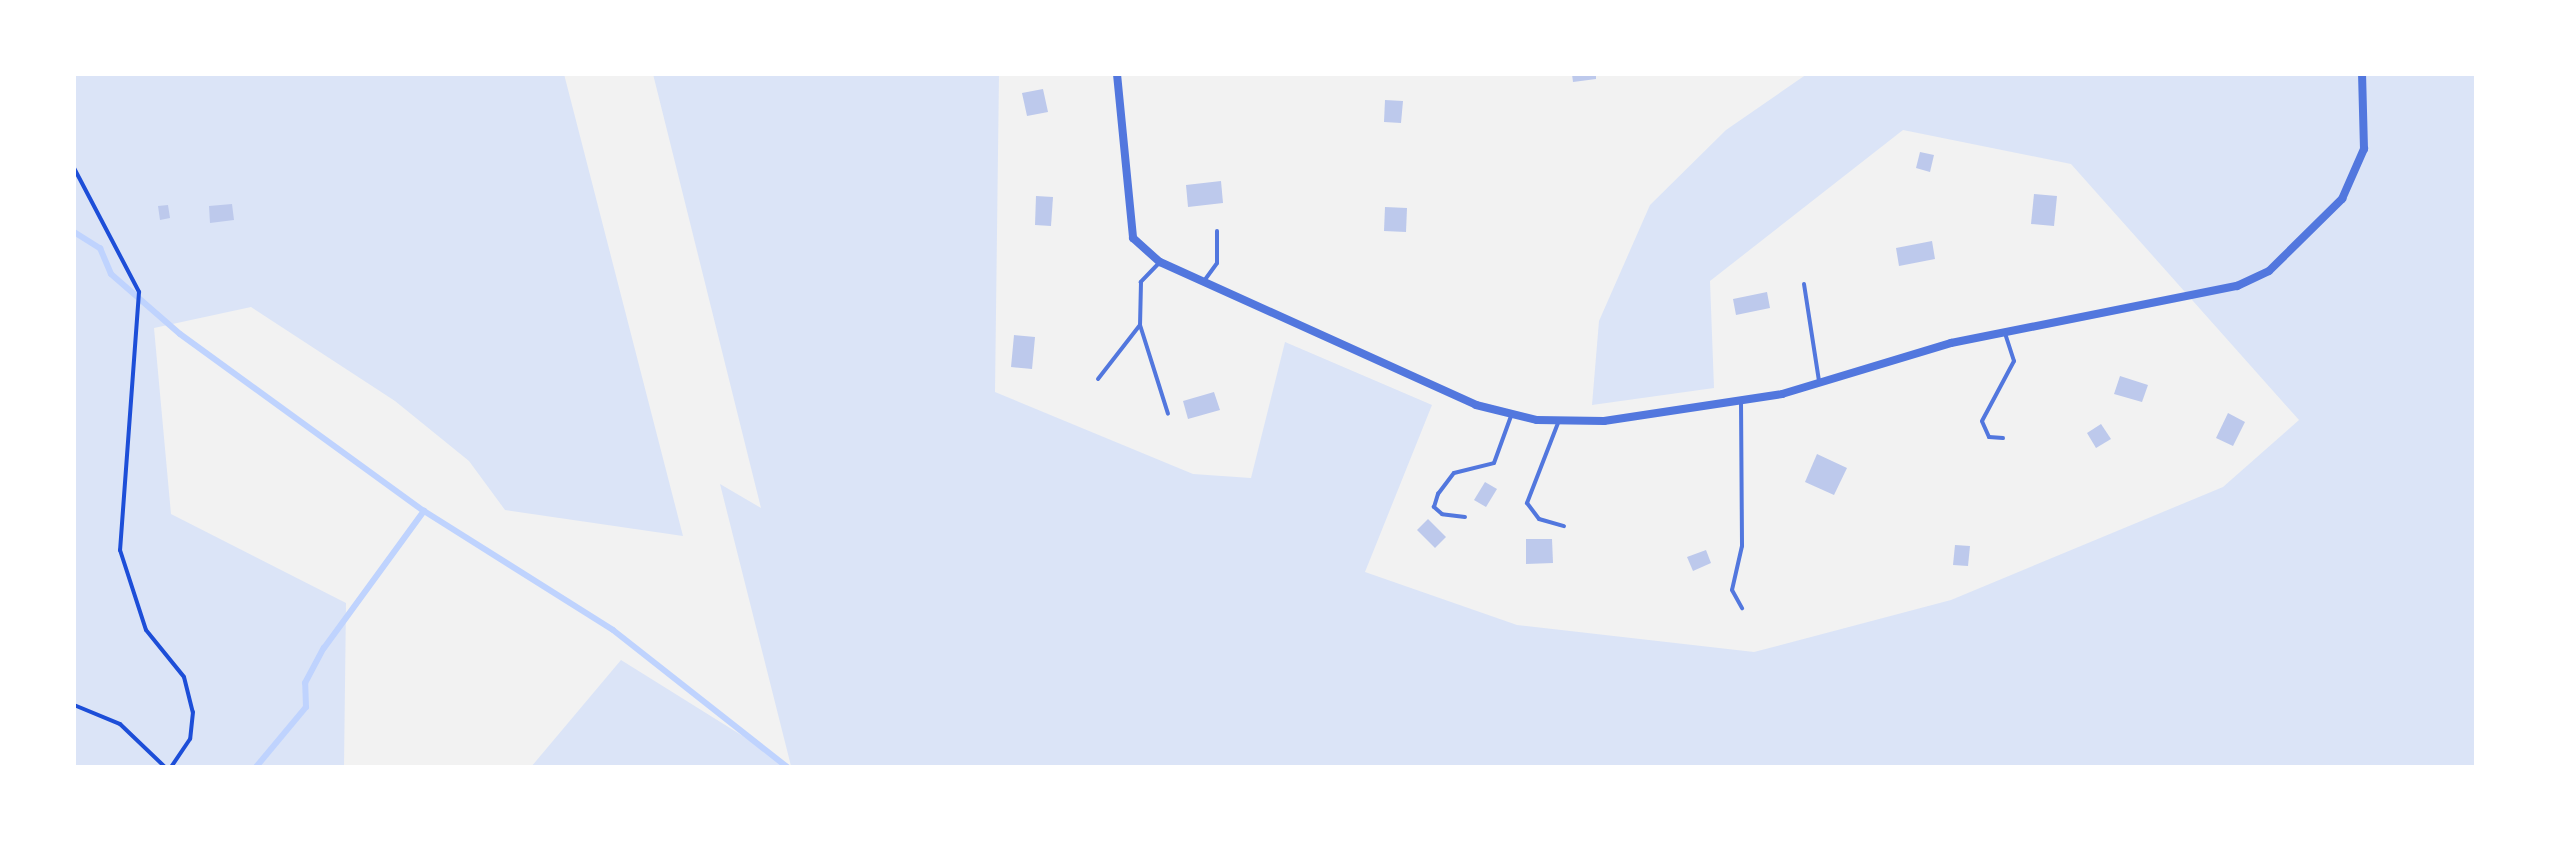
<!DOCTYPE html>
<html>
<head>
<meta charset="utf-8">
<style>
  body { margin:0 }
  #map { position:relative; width:2550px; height:841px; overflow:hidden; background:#f2f2f2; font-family:Manrope,sans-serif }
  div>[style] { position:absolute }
  .green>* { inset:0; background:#dbe4f7 }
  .stream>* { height:6px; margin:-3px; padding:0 3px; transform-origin:3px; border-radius:3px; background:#bfd3fe }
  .building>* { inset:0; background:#bdc9ec }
  .path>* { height:4px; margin:-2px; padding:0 2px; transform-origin:2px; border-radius:2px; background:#1d4ed8 }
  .service>* { height:4px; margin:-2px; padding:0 2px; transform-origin:2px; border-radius:2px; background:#5277de }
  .minor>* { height:8px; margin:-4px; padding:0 4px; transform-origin:4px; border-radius:4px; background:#5277de }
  span { translate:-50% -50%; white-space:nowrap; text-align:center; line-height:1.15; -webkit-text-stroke:7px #fff; paint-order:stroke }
  .frame { position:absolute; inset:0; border:76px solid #fff; pointer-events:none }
</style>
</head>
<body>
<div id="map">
  <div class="green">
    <i style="clip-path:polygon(74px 74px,564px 74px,683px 536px,505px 510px,469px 461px,395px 401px,251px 307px,154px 328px,171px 514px,346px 603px,344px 767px,74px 767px)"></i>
    <i style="clip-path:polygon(653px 74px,999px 74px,995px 392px,1193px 474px,1251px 478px,1285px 342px,1432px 405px,1365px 572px,1517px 625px,1754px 652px,1951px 600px,2223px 487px,2299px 420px,2071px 164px,1903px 130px,1710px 281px,1714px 388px,1592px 405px,1599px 321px,1650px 205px,1726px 130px,1807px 74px,2476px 74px,2476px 767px,531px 767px,621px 660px,791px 766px,720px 484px,761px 508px)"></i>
  </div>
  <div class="stream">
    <i style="left:74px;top:232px;width:31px;rotate:32deg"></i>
    <i style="left:100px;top:248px;width:28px;rotate:67deg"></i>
    <i style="left:111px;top:274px;width:91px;rotate:41deg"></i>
    <i style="left:180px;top:334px;width:301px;rotate:36deg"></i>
    <i style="left:424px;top:511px;width:223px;rotate:32.2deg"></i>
    <i style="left:613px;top:630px;width:221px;rotate:38.2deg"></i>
    <i style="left:256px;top:767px;width:78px;rotate:-50.2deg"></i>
    <i style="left:306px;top:707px;width:24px;rotate:-92deg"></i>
    <i style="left:305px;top:683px;width:40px;rotate:-62deg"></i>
    <i style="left:324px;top:648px;width:170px;rotate:-53.9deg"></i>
  </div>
  <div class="building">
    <i style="clip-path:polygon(1572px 74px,1596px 74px,1596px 79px,1573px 82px)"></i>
    <i style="clip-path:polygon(1043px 89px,1048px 112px,1027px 116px,1022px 93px)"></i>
    <i style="clip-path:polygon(1385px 100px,1403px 101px,1401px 123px,1384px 122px)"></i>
    <i style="clip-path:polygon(1920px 152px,1934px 155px,1930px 172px,1916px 168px)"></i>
    <i style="clip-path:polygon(1221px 181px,1223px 203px,1188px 207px,1186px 185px)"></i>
    <i style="clip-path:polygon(2034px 194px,2057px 196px,2054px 226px,2031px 224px)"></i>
    <i style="clip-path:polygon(1036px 196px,1053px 197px,1051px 226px,1035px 225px)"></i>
    <i style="clip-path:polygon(232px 204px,234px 220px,210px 223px,209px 206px)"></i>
    <i style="clip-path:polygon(168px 205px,170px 218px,160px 220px,158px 206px)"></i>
    <i style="clip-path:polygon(1385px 207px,1407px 208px,1406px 232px,1384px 231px)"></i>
    <i style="clip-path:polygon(1932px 241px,1935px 259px,1899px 266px,1896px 248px)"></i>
    <i style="clip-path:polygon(1767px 292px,1770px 308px,1736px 315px,1733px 299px)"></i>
    <i style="clip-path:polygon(1014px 335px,1035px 337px,1032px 369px,1011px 367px)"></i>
    <i style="clip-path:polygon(2120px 376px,2148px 385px,2142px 402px,2114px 394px)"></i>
    <i style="clip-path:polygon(1214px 392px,1220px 410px,1188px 419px,1183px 401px)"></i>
    <i style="clip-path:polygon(2228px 413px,2245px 422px,2233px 446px,2216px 438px)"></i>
    <i style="clip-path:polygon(2101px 424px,2111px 439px,2096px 448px,2087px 433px)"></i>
    <i style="clip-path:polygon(1817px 454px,1847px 468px,1834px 495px,1805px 482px)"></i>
    <i style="clip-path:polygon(1485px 482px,1497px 489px,1486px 507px,1474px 500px)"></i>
    <i style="clip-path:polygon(1428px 519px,1446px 537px,1435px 548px,1417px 530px)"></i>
    <i style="clip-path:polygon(1526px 539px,1552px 539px,1553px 563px,1526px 564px)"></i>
    <i style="clip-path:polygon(1955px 545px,1970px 546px,1968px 566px,1953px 565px)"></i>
    <i style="clip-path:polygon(1706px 550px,1711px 563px,1693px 571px,1687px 557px)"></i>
  </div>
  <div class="path">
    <i style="left:74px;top:168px;width:140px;rotate:62.3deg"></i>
    <i style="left:139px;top:292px;width:259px;rotate:94.2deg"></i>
    <i style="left:120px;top:550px;width:84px;rotate:72deg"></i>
    <i style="left:146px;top:630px;width:60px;rotate:51deg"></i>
    <i style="left:184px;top:677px;width:36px;rotate:76deg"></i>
    <i style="left:193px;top:712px;width:27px;rotate:96deg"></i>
    <i style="left:190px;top:739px;width:34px;rotate:124deg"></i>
    <i style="left:74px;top:705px;width:50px;rotate:22.4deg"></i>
    <i style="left:120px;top:724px;width:62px;rotate:43.7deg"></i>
  </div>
  <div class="service">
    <i style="left:1160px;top:262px;width:28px;rotate:134deg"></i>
    <i style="left:1141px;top:282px;width:43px;rotate:91.3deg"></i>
    <i style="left:1140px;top:325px;width:93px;rotate:72.5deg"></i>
    <i style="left:1204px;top:281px;width:22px;rotate:-54deg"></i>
    <i style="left:1217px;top:263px;width:32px;rotate:-90deg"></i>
    <i style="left:1804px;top:284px;width:98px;rotate:81.2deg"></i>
    <i style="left:1098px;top:379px;width:68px;rotate:-52.1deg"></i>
    <i style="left:1741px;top:401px;width:145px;rotate:89.6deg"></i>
    <i style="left:1742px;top:546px;width:45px;rotate:102.8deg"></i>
    <i style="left:1732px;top:590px;width:21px;rotate:61deg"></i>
    <i style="left:1558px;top:423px;width:86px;rotate:111.2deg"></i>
    <i style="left:1527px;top:503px;width:20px;rotate:53deg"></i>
    <i style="left:1539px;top:519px;width:26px;rotate:16deg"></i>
    <i style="left:2003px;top:438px;width:14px;rotate:-176deg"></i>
    <i style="left:1989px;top:437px;width:17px;rotate:-114deg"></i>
    <i style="left:1982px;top:421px;width:68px;rotate:-61.9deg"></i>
    <i style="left:2014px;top:361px;width:29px;rotate:-108deg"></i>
    <i style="left:1465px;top:517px;width:23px;rotate:-173deg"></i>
    <i style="left:1442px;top:514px;width:11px;rotate:-139deg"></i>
    <i style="left:1434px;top:507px;width:14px;rotate:-73deg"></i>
    <i style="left:1438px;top:494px;width:26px;rotate:-53deg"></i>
    <i style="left:1454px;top:473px;width:41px;rotate:-14deg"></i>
    <i style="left:1494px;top:463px;width:50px;rotate:-70.1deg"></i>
  </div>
  <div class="minor">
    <i style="left:1117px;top:74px;width:165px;rotate:84.4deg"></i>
    <i style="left:1133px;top:238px;width:36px;rotate:42deg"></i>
    <i style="left:1160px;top:262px;width:347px;rotate:24.3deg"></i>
    <i style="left:1476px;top:405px;width:63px;rotate:13.8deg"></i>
    <i style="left:1537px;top:420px;width:67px;rotate:0.9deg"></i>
    <i style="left:1604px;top:421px;width:180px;rotate:-8.6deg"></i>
    <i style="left:1782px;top:394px;width:177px;rotate:-16.8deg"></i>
    <i style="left:1951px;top:343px;width:292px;rotate:-11.3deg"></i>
    <i style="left:2237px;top:286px;width:35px;rotate:-25deg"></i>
    <i style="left:2269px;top:271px;width:103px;rotate:-44.6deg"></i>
    <i style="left:2342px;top:199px;width:55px;rotate:-66.3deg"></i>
    <i style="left:2364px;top:149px;width:75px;rotate:-91.5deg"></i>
  </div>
  <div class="frame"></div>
</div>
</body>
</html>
